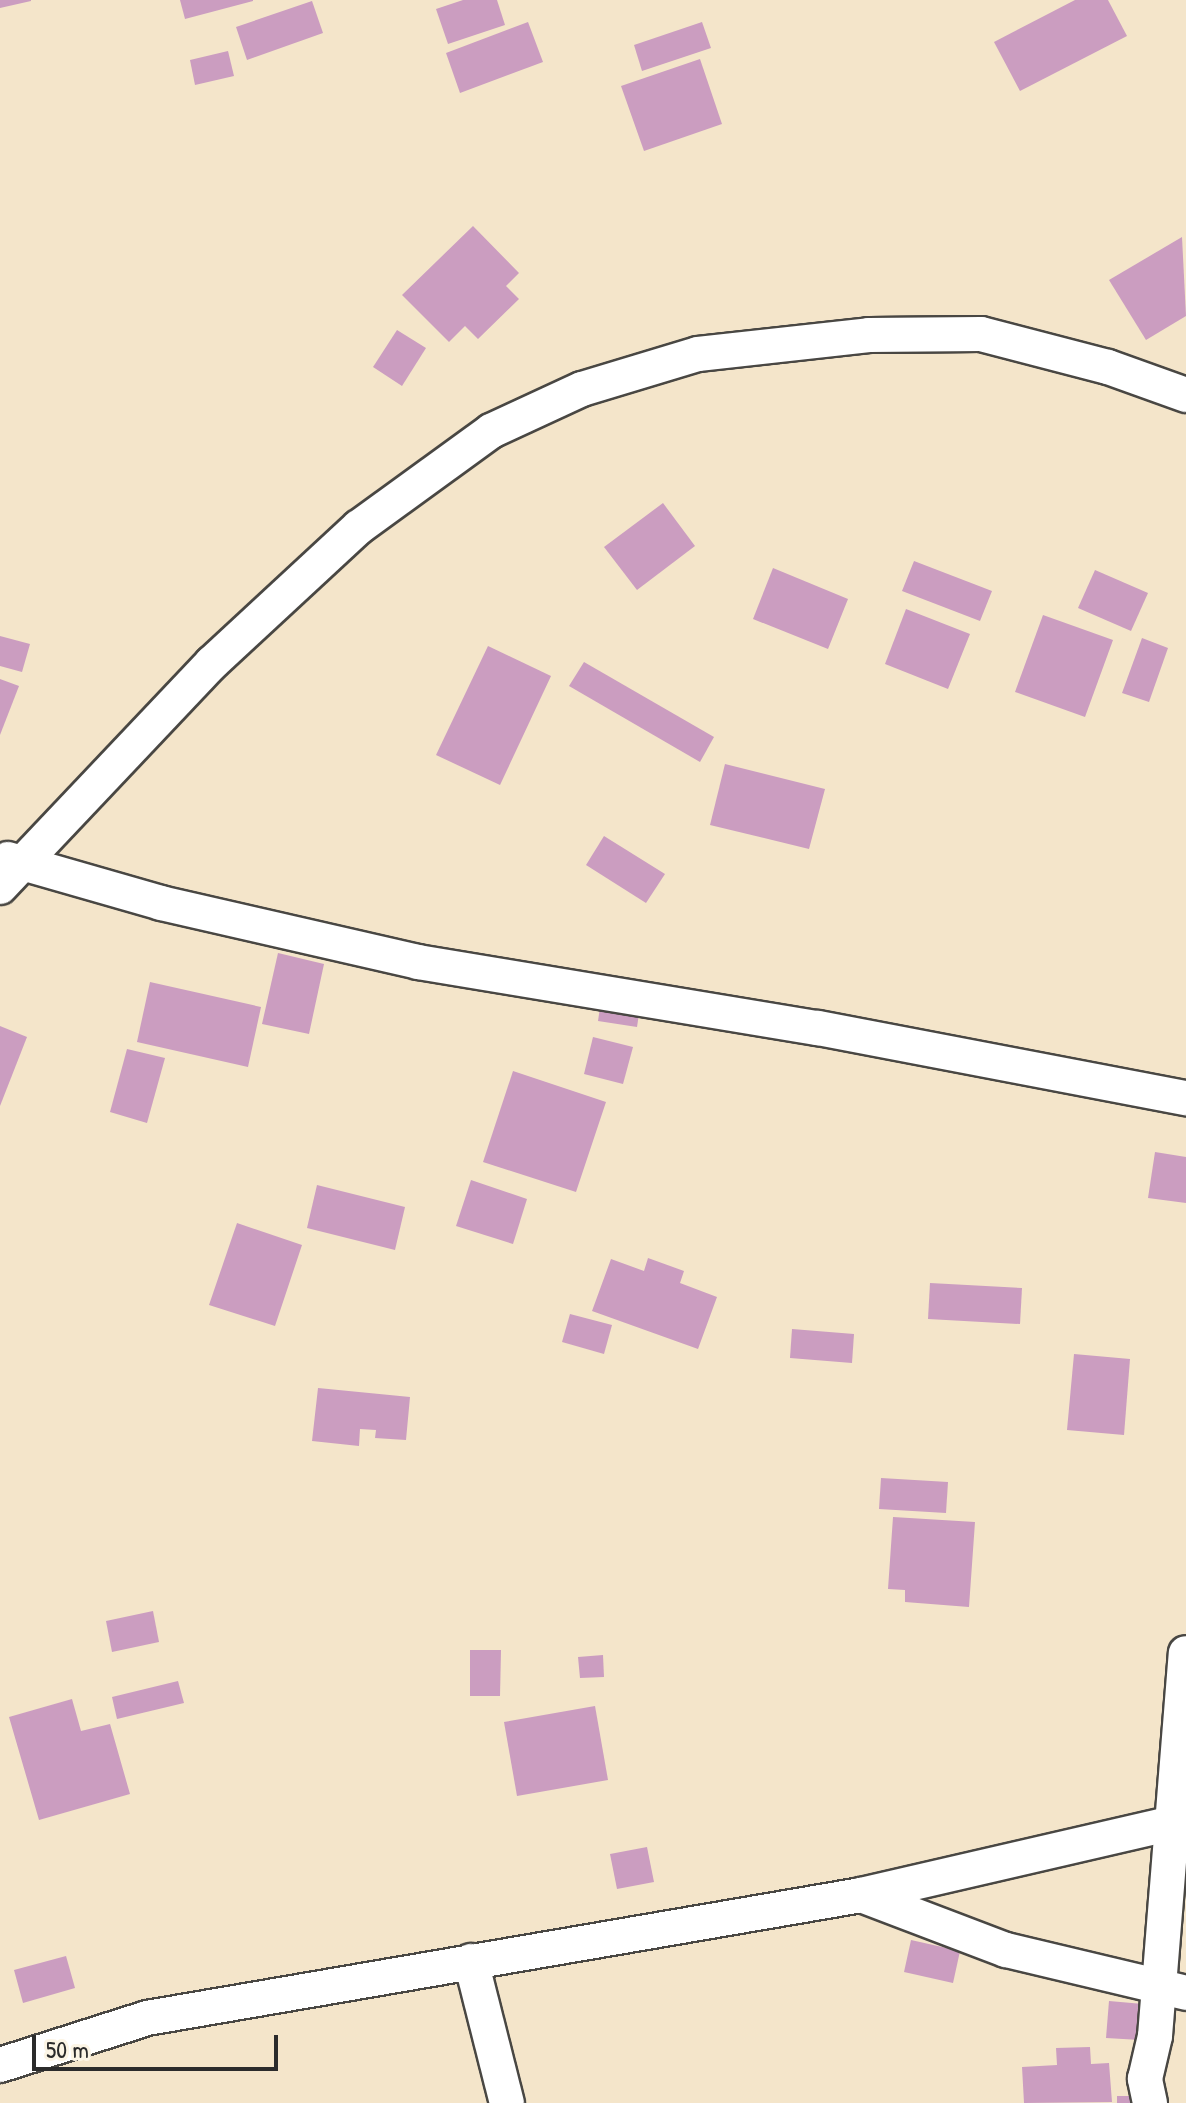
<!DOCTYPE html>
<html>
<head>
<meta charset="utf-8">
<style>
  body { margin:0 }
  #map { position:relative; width:1186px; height:2103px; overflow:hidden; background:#f4e5ca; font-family:"Patrick Hand",sans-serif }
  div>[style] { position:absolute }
  .building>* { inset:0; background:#cb9dc0 }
  .roads { filter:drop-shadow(2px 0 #494743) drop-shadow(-2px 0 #494743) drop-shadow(0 2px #494743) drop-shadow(0 -2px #494743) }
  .minor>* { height:34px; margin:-17px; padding:0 17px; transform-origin:17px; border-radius:17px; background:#fff }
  span { translate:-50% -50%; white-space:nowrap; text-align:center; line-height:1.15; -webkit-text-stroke:6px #fcf5e5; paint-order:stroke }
  .scale { position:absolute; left:32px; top:2035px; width:246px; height:36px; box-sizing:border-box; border:4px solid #2b2b2b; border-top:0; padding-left:10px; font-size:24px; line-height:28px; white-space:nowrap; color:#2b2b2b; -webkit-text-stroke:6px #fcf5e5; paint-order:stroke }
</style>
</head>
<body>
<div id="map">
  <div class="building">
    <i style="clip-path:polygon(0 0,31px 0,31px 1px,0 8px)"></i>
    <i style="clip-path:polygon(180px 0,253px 0,253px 1px,185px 19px)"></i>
    <i style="clip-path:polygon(463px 0,497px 0,505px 25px,448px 44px,436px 9px)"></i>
    <i style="clip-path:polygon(1075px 0,1108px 0,1127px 36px,1020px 91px,994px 42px)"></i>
    <i style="clip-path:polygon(312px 1px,323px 33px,247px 60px,236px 27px)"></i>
    <i style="clip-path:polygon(528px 22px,543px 62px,460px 93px,446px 53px)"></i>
    <i style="clip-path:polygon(702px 22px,711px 48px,642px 71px,634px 45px)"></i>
    <i style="clip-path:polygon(228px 51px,234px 76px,195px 85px,190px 60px)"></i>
    <i style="clip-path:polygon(700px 59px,722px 124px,644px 151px,621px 86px)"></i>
    <i style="clip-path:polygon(473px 226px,519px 273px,506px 286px,519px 299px,478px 339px,465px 326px,449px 342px,402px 295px)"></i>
    <i style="clip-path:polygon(1182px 237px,1186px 316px,1146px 340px,1109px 280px)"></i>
    <i style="clip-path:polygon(397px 330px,426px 348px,402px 386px,373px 367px)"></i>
    <i style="clip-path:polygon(663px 503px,695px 546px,637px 590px,604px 547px)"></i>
    <i style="clip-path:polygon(914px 561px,992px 591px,980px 621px,902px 591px)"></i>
    <i style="clip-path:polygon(773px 568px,848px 599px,828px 649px,753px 619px)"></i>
    <i style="clip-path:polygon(1095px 570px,1148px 593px,1131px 631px,1078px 608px)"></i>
    <i style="clip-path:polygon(906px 609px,970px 634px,948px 689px,885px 664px)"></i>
    <i style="clip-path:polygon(1043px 615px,1113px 640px,1085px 717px,1015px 692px)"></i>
    <i style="clip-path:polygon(0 636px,30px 644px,22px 672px,0 666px)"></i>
    <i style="clip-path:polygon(1142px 638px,1168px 648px,1149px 702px,1122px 693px)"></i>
    <i style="clip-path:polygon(488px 646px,551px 676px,500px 785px,436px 755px)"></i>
    <i style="clip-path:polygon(584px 662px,714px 737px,700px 762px,569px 686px)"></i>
    <i style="clip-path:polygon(0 679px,19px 686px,0 735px)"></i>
    <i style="clip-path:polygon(725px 764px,825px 789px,809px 849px,710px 825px)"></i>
    <i style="clip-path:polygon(604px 836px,665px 874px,646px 903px,586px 865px)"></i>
    <i style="clip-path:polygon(278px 953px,324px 964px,309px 1034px,262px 1024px)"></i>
    <i style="clip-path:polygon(150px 982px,261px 1007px,248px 1067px,137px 1042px)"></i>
    <i style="clip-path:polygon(601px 1001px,640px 1007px,637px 1027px,598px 1021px)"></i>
    <i style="clip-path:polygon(0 1026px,27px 1037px,0 1106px)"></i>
    <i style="clip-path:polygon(593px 1037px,633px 1047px,623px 1084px,584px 1074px)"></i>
    <i style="clip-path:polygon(127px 1049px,165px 1058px,147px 1123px,110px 1112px)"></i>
    <i style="clip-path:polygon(513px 1071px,606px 1102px,576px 1192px,483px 1162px)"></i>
    <i style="clip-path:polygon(1155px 1152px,1186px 1157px,1186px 1203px,1148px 1198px)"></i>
    <i style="clip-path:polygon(471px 1180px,527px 1199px,513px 1244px,456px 1226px)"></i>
    <i style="clip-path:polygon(317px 1185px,405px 1207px,395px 1250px,307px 1228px)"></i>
    <i style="clip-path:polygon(237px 1223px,302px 1245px,275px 1326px,209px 1305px)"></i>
    <i style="clip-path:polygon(648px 1258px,684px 1271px,680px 1283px,717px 1297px,698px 1349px,592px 1311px,611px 1259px,644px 1271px)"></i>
    <i style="clip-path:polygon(930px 1283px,1022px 1288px,1020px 1324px,928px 1319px)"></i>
    <i style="clip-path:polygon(570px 1314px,612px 1325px,604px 1354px,562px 1342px)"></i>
    <i style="clip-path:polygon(792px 1329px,854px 1334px,852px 1363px,790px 1358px)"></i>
    <i style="clip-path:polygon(1074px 1354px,1130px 1359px,1124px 1435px,1067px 1430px)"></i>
    <i style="clip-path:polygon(318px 1388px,410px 1397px,406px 1440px,375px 1438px,376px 1430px,360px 1429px,359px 1446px,312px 1441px)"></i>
    <i style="clip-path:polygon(881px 1478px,948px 1482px,946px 1513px,879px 1509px)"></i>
    <i style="clip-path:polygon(893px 1517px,975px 1522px,969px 1607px,905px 1602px,905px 1590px,888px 1589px)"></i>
    <i style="clip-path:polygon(153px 1611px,159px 1642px,112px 1652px,106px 1621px)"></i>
    <i style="clip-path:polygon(470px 1650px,501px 1650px,500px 1696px,470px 1696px)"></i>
    <i style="clip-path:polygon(603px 1655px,604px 1677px,580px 1678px,578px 1657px)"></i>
    <i style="clip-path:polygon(178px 1681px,184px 1703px,117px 1719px,112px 1697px)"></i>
    <i style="clip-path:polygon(72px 1699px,81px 1731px,110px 1724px,130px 1794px,39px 1820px,9px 1717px)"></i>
    <i style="clip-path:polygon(595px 1706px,608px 1780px,517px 1796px,504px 1722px)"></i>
    <i style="clip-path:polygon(647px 1847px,654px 1882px,617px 1889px,610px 1854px)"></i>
    <i style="clip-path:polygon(911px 1940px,960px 1951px,953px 1983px,904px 1972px)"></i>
    <i style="clip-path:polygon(66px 1956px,75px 1988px,23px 2003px,14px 1970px)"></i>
    <i style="clip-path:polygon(1109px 2001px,1143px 2004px,1140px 2040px,1106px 2038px)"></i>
    <i style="clip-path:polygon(1090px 2047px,1091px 2064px,1109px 2063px,1112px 2102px,1024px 2103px,1022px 2067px,1057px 2065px,1056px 2048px)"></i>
    <i style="clip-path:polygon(1117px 2096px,1131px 2096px,1131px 2103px,1117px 2103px)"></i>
  </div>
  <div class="roads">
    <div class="minor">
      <i style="left:8px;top:859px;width:159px;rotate:16deg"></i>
      <i style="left:161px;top:903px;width:264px;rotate:12.9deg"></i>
      <i style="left:418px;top:962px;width:405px;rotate:9.4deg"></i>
      <i style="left:818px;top:1028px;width:375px;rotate:10.8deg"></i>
      <i style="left:0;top:887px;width:308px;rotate:-46.6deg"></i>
      <i style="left:212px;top:663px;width:200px;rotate:-42.8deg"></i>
      <i style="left:359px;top:527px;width:163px;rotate:-36deg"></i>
      <i style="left:491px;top:431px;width:100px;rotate:-24.8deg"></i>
      <i style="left:582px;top:389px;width:121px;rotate:-16.8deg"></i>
      <i style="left:698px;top:354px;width:172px;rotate:-6.3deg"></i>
      <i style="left:869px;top:335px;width:112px;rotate:-0.5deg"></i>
      <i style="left:981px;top:334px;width:131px;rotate:14.6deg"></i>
      <i style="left:1108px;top:367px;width:83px;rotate:19.7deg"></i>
      <i style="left:861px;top:1895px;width:155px;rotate:20.8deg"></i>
      <i style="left:1006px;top:1950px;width:185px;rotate:13.4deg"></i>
      <i style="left:471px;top:1961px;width:146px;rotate:75.8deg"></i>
      <i style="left:0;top:2065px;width:154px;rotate:-17.7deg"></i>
      <i style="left:147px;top:2018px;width:725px;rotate:-9.77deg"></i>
      <i style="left:861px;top:1895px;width:334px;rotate:-13deg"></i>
      <i style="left:1150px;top:2103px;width:25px;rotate:-102deg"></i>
      <i style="left:1145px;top:2079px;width:44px;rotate:-76.9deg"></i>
      <i style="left:1155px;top:2036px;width:384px;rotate:-85.4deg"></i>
    </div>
  </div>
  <div class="scale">50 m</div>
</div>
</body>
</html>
